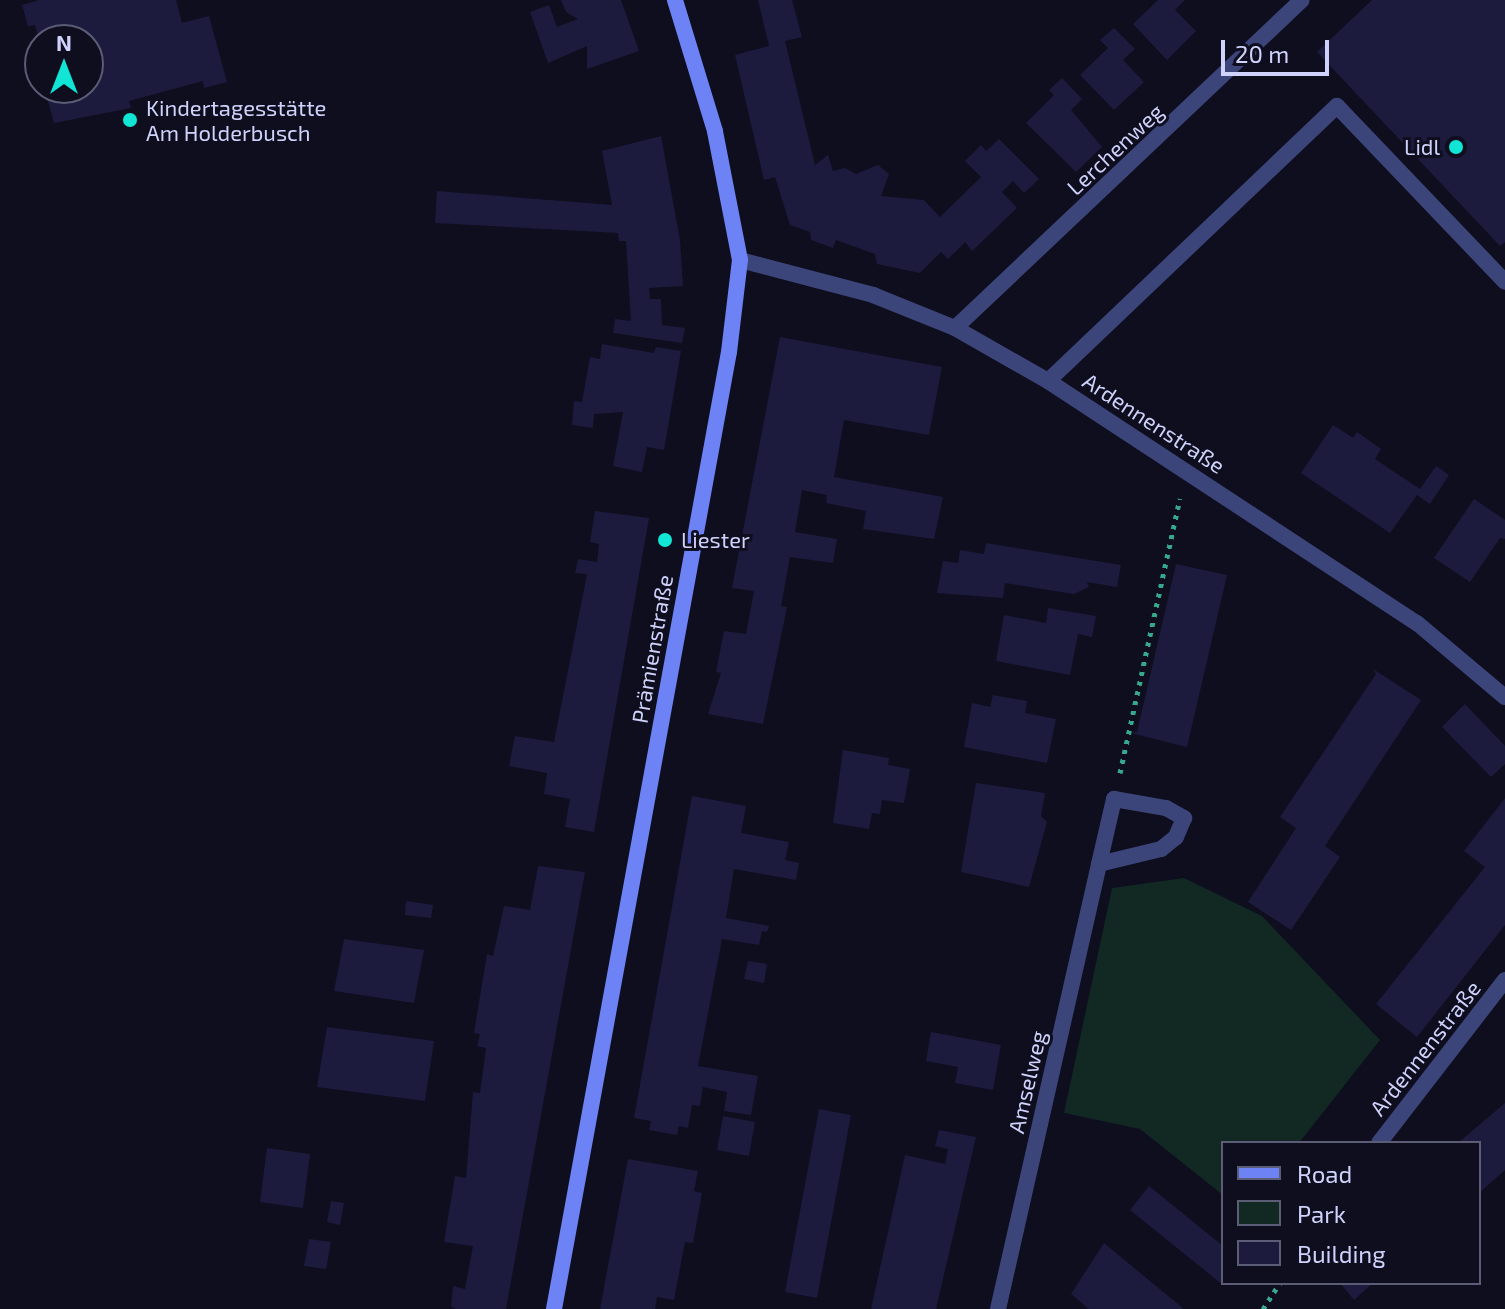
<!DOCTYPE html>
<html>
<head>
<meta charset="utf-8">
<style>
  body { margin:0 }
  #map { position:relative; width:1505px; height:1309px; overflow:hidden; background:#0e0e1e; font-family:"Exo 2",sans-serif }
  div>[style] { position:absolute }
  .green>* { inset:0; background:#112823 }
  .building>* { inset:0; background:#1c1b3e }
  .path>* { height:5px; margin-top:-2.5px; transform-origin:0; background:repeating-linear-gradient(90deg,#36a88d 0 4px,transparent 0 10px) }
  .lane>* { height:16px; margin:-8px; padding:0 8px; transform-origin:8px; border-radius:8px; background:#3c457a }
  .street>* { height:16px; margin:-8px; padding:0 8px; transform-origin:8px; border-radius:8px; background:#3c457a }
  .secondary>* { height:16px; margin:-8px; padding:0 8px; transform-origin:8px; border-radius:8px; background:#6d82f4 }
  .dots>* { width:22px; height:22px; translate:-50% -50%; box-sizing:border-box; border:4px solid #0e0e1e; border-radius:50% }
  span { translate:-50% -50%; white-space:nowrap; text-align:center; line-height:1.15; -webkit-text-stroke:6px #0e0e1e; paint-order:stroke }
  .poi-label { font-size:22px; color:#cfd2fb }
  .left { translate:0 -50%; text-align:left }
  .right { translate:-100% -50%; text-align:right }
  .street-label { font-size:22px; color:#cfd2fb }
  .legend { position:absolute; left:1221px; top:1141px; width:260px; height:144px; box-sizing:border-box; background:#0e0e1e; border:2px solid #5b5c76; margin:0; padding:10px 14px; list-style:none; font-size:24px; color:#cfd2fb }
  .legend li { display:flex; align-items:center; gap:16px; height:40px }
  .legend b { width:40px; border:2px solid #5b5c76 }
  .north { position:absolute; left:24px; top:24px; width:80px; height:80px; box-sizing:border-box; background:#0e0e1e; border:2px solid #5b5c76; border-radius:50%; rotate:0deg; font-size:22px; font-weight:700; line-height:32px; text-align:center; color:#cfd2fb }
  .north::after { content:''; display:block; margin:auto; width:28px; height:36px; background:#11e5d5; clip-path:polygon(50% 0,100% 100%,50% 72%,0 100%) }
  .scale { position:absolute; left:1221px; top:40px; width:108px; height:36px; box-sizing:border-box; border:4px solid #cfd2fb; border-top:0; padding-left:10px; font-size:24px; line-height:28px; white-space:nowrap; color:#cfd2fb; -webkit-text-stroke:6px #0e0e1e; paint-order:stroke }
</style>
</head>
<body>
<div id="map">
  <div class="green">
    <i style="clip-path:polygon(1184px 878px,1262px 916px,1380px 1040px,1299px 1143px,1223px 1143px,1223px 1195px,1140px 1129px,1064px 1113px,1112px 888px)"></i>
  </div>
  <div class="building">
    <i style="clip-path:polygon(39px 0,176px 0,182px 23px,209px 16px,227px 82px,204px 88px,203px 81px,129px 101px,131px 108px,54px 123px,48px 101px,55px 99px,52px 88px,88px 88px,88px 40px,39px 40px,35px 25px,28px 26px,22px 5px)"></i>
    <i style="clip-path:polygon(561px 0,621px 0,639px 51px,587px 69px,587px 46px,548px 63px,530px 12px,549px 5px,557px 27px,578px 19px,566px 12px)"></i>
    <i style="clip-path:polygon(758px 0,792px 0,802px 37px,785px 41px,815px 165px,828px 155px,833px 171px,845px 168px,856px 174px,878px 165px,889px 174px,881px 196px,924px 200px,940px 217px,981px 177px,965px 161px,981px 145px,986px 151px,999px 139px,1039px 179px,1024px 193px,1013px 181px,1002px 192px,1017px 208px,972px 251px,965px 242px,948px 259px,941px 252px,920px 273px,877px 264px,875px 254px,836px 240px,833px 248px,811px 240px,810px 232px,790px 225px,775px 177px,764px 180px,735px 55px,769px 46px)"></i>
    <i style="clip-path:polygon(1158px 0,1185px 0,1175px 10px,1196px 31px,1167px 60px,1133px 24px)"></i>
    <i style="clip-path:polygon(1372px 0,1505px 0,1505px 242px,1500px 246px,1317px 52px)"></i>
    <i style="clip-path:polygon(1114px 28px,1135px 49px,1123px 60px,1144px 82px,1114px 110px,1080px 75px,1108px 48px,1100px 40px)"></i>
    <i style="clip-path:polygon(1062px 78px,1082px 99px,1071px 110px,1102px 147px,1076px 172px,1026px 123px,1054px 95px,1049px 90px)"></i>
    <i style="clip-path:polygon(661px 136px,680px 240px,683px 286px,649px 288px,650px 299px,661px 299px,662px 325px,685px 328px,682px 343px,613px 333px,615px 319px,631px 321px,626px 241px,619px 241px,618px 233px,435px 223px,437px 191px,612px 205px,602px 151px)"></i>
    <i style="clip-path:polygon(780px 337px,942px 367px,929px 435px,844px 420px,834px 477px,943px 497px,934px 539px,863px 529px,866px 511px,826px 503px,827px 495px,802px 490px,795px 532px,837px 539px,833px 563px,790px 557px,781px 606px,787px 607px,763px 724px,708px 714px,721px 673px,716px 672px,724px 631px,746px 634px,754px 591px,732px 588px)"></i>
    <i style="clip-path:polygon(602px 344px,654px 353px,656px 347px,681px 351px,664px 450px,647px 447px,642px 472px,613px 466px,623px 412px,594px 414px,593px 428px,572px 425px,574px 401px,582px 402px,590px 357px,600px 359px)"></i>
    <i style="clip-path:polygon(1333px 425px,1353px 438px,1357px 432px,1381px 449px,1375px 459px,1420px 489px,1436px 466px,1449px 475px,1430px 504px,1417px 495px,1390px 533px,1301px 473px)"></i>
    <i style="clip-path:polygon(1474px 499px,1505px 520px,1505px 539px,1500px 538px,1470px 582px,1434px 558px)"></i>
    <i style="clip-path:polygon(595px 511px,649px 518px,594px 832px,565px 827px,570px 799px,544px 794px,547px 773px,509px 766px,515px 736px,554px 742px,587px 574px,575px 573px,578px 559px,597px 562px,599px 544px,590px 542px)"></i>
    <i style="clip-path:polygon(986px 543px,1121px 565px,1117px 587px,1087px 582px,1089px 587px,1074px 594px,1005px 583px,1003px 598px,937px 593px,943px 561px,958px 563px,960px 550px,984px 554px)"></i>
    <i style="clip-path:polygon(1176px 564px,1227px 575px,1187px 747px,1131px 733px,1137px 732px)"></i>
    <i style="clip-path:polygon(1048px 608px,1096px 616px,1092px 637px,1078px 634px,1070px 675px,996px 661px,1004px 615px,1046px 623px)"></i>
    <i style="clip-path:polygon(1373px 669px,1421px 700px,1325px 846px,1340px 857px,1291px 930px,1248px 902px,1296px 828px,1280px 817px,1376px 674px)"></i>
    <i style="clip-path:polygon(993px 695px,1027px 701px,1025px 713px,1056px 719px,1047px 763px,964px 747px,972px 703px,990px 707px)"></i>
    <i style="clip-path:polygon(1465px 704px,1505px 746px,1505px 764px,1491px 777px,1442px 727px)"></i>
    <i style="clip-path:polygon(843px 750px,889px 758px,888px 765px,910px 769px,904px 803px,882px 800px,880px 814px,872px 813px,869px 829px,833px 823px)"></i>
    <i style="clip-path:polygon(976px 783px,1045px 793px,1041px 816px,1047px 822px,1029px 887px,961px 872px)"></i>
    <i style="clip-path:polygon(692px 796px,746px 806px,741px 833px,789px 842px,785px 860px,799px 863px,796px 880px,734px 869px,726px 918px,769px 926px,767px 932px,762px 931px,759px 945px,722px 939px,698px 1066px,758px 1076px,751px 1115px,724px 1111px,727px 1092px,703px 1087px,700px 1106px,692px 1105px,688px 1128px,679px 1126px,677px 1135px,649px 1130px,651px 1121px,634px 1118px)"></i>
    <i style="clip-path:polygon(1505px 798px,1505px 925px,1417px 1037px,1376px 1004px,1485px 867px,1464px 851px)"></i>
    <i style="clip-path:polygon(538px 866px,585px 872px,506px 1309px,456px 1309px,451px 1306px,453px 1286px,465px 1289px,473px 1246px,444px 1242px,455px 1176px,466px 1178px,473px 1092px,480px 1093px,486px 1048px,477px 1046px,480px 1034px,474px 1033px,487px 954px,493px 956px,504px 906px,530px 910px)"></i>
    <i style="clip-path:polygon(406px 901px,433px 905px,431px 918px,405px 915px)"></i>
    <i style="clip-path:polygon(344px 939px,424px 950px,414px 1003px,334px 991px)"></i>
    <i style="clip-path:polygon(748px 961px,767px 964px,764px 983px,744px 979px)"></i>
    <i style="clip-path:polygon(327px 1027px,434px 1041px,425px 1101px,317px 1087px)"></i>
    <i style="clip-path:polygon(931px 1032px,1001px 1045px,993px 1090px,955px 1083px,958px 1067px,926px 1061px)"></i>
    <i style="clip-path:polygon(1505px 1103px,1505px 1170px,1479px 1193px,1479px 1143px,1458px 1143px)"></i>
    <i style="clip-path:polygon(819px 1109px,851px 1115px,817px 1298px,785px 1292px)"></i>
    <i style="clip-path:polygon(723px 1116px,755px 1122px,749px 1156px,717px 1150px)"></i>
    <i style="clip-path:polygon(939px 1130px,976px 1137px,936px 1309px,871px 1309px,905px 1155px,945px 1164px,948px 1149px,935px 1146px)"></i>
    <i style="clip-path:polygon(267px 1148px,310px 1154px,303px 1208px,260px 1202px)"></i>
    <i style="clip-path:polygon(628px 1159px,698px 1171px,694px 1191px,702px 1193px,693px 1243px,685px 1242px,674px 1300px,657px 1297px,655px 1309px,600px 1309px)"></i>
    <i style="clip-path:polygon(1149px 1186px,1223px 1246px,1223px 1285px,1130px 1210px)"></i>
    <i style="clip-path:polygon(331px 1201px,344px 1203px,340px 1225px,327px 1222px)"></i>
    <i style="clip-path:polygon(309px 1239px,331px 1242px,326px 1269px,304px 1266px)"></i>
    <i style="clip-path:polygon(1104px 1243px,1184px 1309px,1089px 1309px,1071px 1294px)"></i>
    <i style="clip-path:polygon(1340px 1283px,1373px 1283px,1354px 1300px)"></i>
  </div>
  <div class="path">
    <i style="left:1120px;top:773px;width:281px;rotate:-77.7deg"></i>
    <i style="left:1263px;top:1309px;width:31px;rotate:-57deg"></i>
  </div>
  <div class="lane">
    <i style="left:1048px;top:381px;width:399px;rotate:-43.6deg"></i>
    <i style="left:1337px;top:106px;width:243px;rotate:46.3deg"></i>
  </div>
  <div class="street">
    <i style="left:740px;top:260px;width:138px;rotate:14.7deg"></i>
    <i style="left:873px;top:295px;width:88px;rotate:21.9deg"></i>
    <i style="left:955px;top:328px;width:107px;rotate:29.7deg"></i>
    <i style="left:1048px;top:381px;width:441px;rotate:33.3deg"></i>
    <i style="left:1417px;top:623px;width:115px;rotate:40.1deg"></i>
    <i style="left:955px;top:328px;width:477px;rotate:-43.4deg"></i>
    <i style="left:1379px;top:1143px;width:206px;rotate:-52.3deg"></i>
    <i style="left:998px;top:1309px;width:456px;rotate:-77.2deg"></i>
    <i style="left:1099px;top:864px;width:67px;rotate:-77deg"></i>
    <i style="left:1114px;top:799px;width:53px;rotate:9.8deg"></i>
    <i style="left:1166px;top:808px;width:21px;rotate:29deg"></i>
    <i style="left:1184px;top:818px;width:21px;rotate:113deg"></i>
    <i style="left:1176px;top:837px;width:19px;rotate:141deg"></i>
    <i style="left:1161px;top:849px;width:64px;rotate:166.4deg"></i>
  </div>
  <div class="secondary">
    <i style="left:554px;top:1309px;width:973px;rotate:-79.64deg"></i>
    <i style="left:729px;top:352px;width:93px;rotate:-83.2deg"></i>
    <i style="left:740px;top:260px;width:131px;rotate:-101deg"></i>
    <i style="left:715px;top:131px;width:137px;rotate:-107deg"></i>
  </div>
  <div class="dots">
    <i style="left:130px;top:120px;background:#11e5d5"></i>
    <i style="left:1456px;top:147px;background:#11e5d5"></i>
    <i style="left:665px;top:540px;background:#11e5d5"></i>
  </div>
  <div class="poi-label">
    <span class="left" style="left:146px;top:120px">Kindertagesstätte<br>Am Holderbusch</span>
    <span class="right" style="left:1440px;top:147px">Lidl</span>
    <span class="left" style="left:681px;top:540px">Liester</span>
  </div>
  <div class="street-label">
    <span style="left:1115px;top:149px;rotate:-43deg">Lerchenweg</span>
    <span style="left:1154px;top:423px;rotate:33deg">Ardennenstraße</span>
    <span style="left:652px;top:649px;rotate:-80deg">Prämienstraße</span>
    <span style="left:1425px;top:1048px;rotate:-52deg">Ardennenstraße</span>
    <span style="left:1027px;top:1082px;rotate:-77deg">Amselweg</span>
  </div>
  <ul class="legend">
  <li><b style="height:10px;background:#6d82f4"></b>Road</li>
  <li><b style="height:22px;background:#112823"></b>Park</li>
  <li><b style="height:22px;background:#1c1b3e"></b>Building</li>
  </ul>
  <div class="north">N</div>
  <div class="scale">20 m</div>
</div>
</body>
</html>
